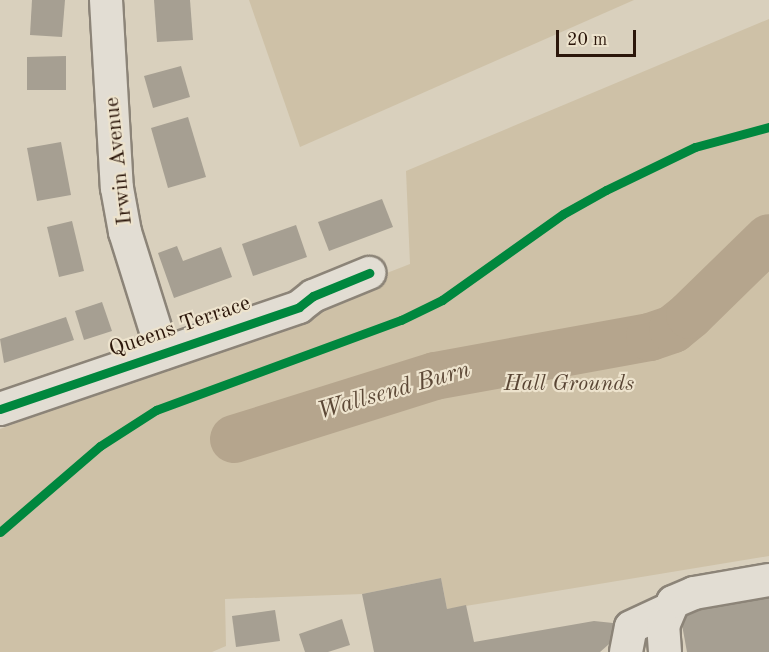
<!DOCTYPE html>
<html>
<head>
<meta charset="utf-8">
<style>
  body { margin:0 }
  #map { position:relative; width:769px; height:652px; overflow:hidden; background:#d9d0bd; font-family:"Old Standard TT",serif }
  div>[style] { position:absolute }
  .green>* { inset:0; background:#cec1a7 }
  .river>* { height:48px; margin:-24px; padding:0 24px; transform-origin:24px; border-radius:24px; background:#b5a58d }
  .building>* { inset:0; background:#a69f92 }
  .roads { filter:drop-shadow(2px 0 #8c8478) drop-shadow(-2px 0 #8c8478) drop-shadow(0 2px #8c8478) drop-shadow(0 -2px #8c8478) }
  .minor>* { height:32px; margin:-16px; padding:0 16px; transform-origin:16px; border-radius:16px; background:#e2ddd3 }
  .cycleway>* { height:9px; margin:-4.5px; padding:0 4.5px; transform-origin:4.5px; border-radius:4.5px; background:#00873e }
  span { translate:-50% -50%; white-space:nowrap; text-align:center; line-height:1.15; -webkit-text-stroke:4.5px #ede3cd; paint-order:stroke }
  .street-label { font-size:22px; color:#2b160a }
  .park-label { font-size:22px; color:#594534; font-style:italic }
  .water-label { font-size:24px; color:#5c4836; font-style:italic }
  .scale { position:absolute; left:556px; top:30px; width:80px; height:27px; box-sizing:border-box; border:3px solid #2b160a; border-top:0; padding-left:8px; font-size:18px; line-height:21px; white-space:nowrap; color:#2b160a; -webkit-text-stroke:4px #ede3cd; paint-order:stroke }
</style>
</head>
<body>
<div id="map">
  <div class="green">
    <i style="clip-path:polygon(249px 0,634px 0,300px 147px)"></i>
    <i style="clip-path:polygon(769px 19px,769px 556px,447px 609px,441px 578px,362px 594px,225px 599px,226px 646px,212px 652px,0 652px,0 429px,297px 322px,374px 278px,410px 264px,406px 171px)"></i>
  </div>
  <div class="river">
    <i style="left:234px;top:439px;width:211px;rotate:-17.4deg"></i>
    <i style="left:435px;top:376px;width:219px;rotate:-10.3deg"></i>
    <i style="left:650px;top:337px;width:24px;rotate:-19deg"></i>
    <i style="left:673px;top:329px;width:22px;rotate:-39deg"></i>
    <i style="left:690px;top:315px;width:110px;rotate:-44.3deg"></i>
  </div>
  <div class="building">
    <i style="clip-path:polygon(32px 0,65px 0,62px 37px,30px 35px)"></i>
    <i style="clip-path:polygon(154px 0,190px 0,193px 40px,157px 42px)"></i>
    <i style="clip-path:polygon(66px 56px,66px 90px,27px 90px,27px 57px)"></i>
    <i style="clip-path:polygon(181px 66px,190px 97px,153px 108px,144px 76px)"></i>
    <i style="clip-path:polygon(188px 117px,206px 177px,168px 188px,151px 128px)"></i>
    <i style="clip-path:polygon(61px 142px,71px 195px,37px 201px,27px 148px)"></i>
    <i style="clip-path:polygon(382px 199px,393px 227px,329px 251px,318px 222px)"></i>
    <i style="clip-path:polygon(72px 221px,84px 271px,59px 277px,47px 227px)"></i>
    <i style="clip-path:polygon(296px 225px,307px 257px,253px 276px,242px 244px)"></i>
    <i style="clip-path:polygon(177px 246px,183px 261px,221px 247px,232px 277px,174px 298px,158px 253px)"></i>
    <i style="clip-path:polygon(102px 302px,112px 331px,84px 340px,75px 311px)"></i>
    <i style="clip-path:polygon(66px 317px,74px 340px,4px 363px,0 339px)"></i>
    <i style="clip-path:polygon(441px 578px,447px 609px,466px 605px,474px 642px,594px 621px,613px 623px,617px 637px,600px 652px,374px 652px,362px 594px)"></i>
    <i style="clip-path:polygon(769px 597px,769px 652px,687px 652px,680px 614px)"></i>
    <i style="clip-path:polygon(275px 610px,280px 641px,236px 647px,232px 616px)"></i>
    <i style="clip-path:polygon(342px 619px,350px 645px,328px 652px,305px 652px,299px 634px)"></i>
  </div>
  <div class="roads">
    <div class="minor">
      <i style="left:106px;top:0;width:188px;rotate:86.7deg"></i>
      <i style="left:117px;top:188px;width:45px;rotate:79.7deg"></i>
      <i style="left:125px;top:232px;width:127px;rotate:72.6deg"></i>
      <i style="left:0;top:409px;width:316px;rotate:-18.8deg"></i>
      <i style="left:299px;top:307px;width:18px;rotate:-38deg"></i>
      <i style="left:313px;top:296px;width:61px;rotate:-22.3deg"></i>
      <i style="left:626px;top:652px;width:25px;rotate:-79deg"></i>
      <i style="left:631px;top:627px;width:38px;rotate:-25deg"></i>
      <i style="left:665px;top:652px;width:26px;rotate:-94deg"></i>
      <i style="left:663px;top:626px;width:26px;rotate:-67deg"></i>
      <i style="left:673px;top:602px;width:23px;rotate:-23deg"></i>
      <i style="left:694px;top:593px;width:76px;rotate:-9.8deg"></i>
    </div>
  </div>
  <div class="cycleway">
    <i style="left:0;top:409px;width:316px;rotate:-18.8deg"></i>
    <i style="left:299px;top:307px;width:18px;rotate:-38deg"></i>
    <i style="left:313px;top:296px;width:61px;rotate:-22.3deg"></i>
    <i style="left:0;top:532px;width:132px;rotate:-40.7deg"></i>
    <i style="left:100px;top:446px;width:67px;rotate:-32.7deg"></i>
    <i style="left:156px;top:410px;width:261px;rotate:-20.2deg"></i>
    <i style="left:401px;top:320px;width:46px;rotate:-26deg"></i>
    <i style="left:442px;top:300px;width:148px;rotate:-35.4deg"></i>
    <i style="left:563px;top:214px;width:49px;rotate:-29.2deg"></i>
    <i style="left:606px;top:190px;width:99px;rotate:-25.8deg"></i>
    <i style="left:695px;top:147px;width:77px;rotate:-15.1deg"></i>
  </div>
  <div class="street-label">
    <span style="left:119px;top:161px;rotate:-96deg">Irwin Avenue</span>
    <span style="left:180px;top:327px;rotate:-19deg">Queens Terrace</span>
  </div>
  <div class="park-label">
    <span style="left:569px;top:385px">Hall Grounds</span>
  </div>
  <div class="water-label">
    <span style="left:394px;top:392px;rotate:-16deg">Wallsend Burn</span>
  </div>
  <div class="scale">20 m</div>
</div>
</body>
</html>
